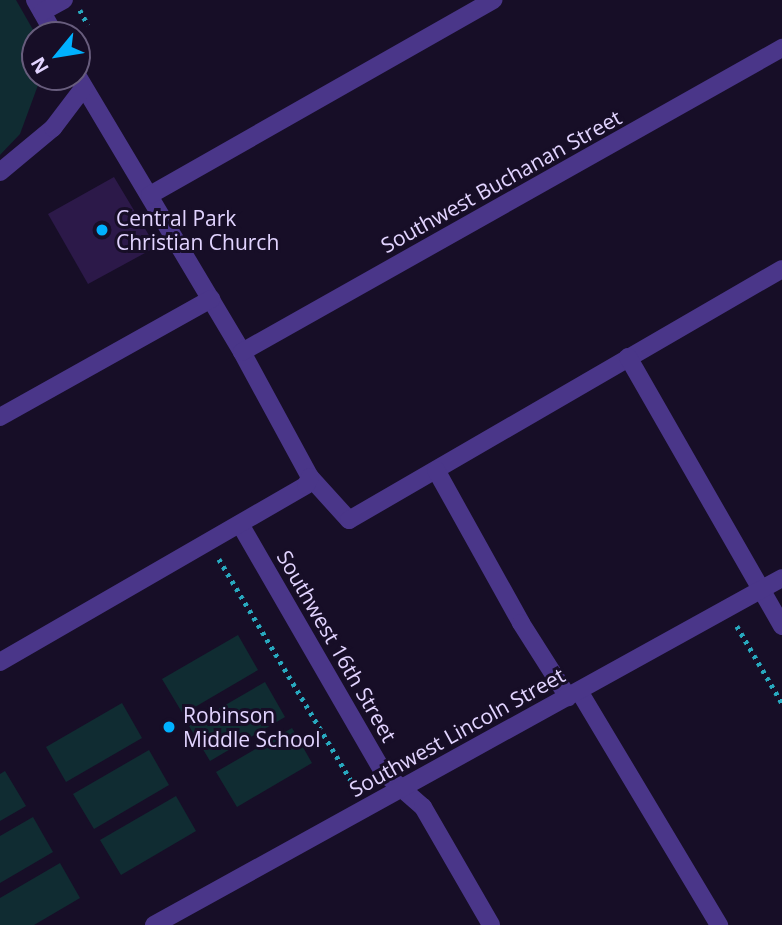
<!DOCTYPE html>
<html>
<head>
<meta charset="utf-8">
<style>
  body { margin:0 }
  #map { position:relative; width:782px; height:925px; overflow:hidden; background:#170e27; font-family:"Open Sans",sans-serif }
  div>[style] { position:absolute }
  .green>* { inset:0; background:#102c32 }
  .building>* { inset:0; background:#2c1949 }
  .path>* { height:4.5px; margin-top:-2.25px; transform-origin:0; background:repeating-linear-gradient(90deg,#28a9bf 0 3.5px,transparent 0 8.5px) }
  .minor>* { height:18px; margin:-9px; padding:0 9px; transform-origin:9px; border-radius:9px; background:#4a3689 }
  .dots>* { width:19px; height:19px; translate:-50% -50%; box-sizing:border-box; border:4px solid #170e27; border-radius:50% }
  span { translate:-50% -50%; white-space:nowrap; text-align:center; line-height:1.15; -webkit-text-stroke:6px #170e27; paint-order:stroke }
  .street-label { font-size:21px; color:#e2d4ff }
  .poi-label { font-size:21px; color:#e2d4ff }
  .left { translate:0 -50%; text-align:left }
  .north { position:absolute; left:21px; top:21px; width:70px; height:70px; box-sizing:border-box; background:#170e27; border:2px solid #685d7d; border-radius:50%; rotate:240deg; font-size:19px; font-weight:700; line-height:28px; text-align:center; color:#e2d4ff }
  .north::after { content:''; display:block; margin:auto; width:24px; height:32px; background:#00b1ff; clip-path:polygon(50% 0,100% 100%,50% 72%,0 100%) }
</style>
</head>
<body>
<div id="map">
  <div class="green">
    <i style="clip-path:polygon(0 0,16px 0,36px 35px,35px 77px,41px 77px,20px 134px,0 155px)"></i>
    <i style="clip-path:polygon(238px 635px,258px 670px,183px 714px,162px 679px)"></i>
    <i style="clip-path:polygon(265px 682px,285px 717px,210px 761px,189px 726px)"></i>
    <i style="clip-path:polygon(122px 703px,142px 738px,66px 782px,46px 747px)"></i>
    <i style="clip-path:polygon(292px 728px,312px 763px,237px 807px,216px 772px)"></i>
    <i style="clip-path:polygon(149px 750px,169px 785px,94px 829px,73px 794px)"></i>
    <i style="clip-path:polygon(5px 771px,26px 806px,0 821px,0 774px)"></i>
    <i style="clip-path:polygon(176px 796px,196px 831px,121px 875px,100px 840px)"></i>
    <i style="clip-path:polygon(33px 817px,53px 852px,0 883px,0 836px)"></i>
    <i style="clip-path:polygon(60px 863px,80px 898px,34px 925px,0 925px,0 898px)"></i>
  </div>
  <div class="building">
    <i style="clip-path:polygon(114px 177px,156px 247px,88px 284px,48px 214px)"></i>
  </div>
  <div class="path">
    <i style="left:80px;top:10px;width:17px;rotate:62deg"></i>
    <i style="left:219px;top:559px;width:265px;rotate:59.2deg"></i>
    <i style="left:737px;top:626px;width:89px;rotate:59.7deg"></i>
  </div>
  <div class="minor">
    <i style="left:35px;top:0;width:40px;rotate:60.3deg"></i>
    <i style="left:42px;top:12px;width:25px;rotate:-29deg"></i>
    <i style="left:77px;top:75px;width:322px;rotate:59.2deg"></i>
    <i style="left:242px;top:352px;width:142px;rotate:61.5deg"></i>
    <i style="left:310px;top:477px;width:58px;rotate:47.8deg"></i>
    <i style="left:349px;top:520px;width:500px;rotate:-30.1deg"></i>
    <i style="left:0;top:172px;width:69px;rotate:-39.7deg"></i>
    <i style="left:53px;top:128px;width:51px;rotate:-52.9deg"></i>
    <i style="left:150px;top:195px;width:395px;rotate:-29.6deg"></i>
    <i style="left:242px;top:352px;width:620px;rotate:-29.38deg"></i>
    <i style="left:628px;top:357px;width:310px;rotate:60.2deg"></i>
    <i style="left:0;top:417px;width:242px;rotate:-29.2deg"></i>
    <i style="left:436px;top:470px;width:175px;rotate:60.9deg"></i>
    <i style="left:521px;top:623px;width:88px;rotate:57.6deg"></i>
    <i style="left:240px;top:524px;width:288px;rotate:60deg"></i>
    <i style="left:384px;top:773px;width:52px;rotate:41.1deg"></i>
    <i style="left:423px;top:807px;width:136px;rotate:60deg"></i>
    <i style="left:0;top:662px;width:354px;rotate:-30deg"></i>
    <i style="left:306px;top:485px;width:9px;rotate:-63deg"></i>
    <i style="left:579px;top:691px;width:273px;rotate:59.1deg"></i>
    <i style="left:154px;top:925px;width:717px;rotate:-28.92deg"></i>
  </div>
  <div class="dots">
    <i style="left:102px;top:230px;background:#00b1ff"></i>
    <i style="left:169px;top:727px;background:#00b1ff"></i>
  </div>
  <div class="street-label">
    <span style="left:501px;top:181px;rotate:-29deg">Southwest Buchanan Street</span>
    <span style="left:337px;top:646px;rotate:60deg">Southwest 16th Street</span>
    <span style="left:457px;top:732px;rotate:-29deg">Southwest Lincoln Street</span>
  </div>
  <div class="poi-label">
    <span class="left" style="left:116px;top:230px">Central Park<br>Christian Church</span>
    <span class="left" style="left:183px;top:727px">Robinson<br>Middle School</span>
  </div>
  <div class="north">N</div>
</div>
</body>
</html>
